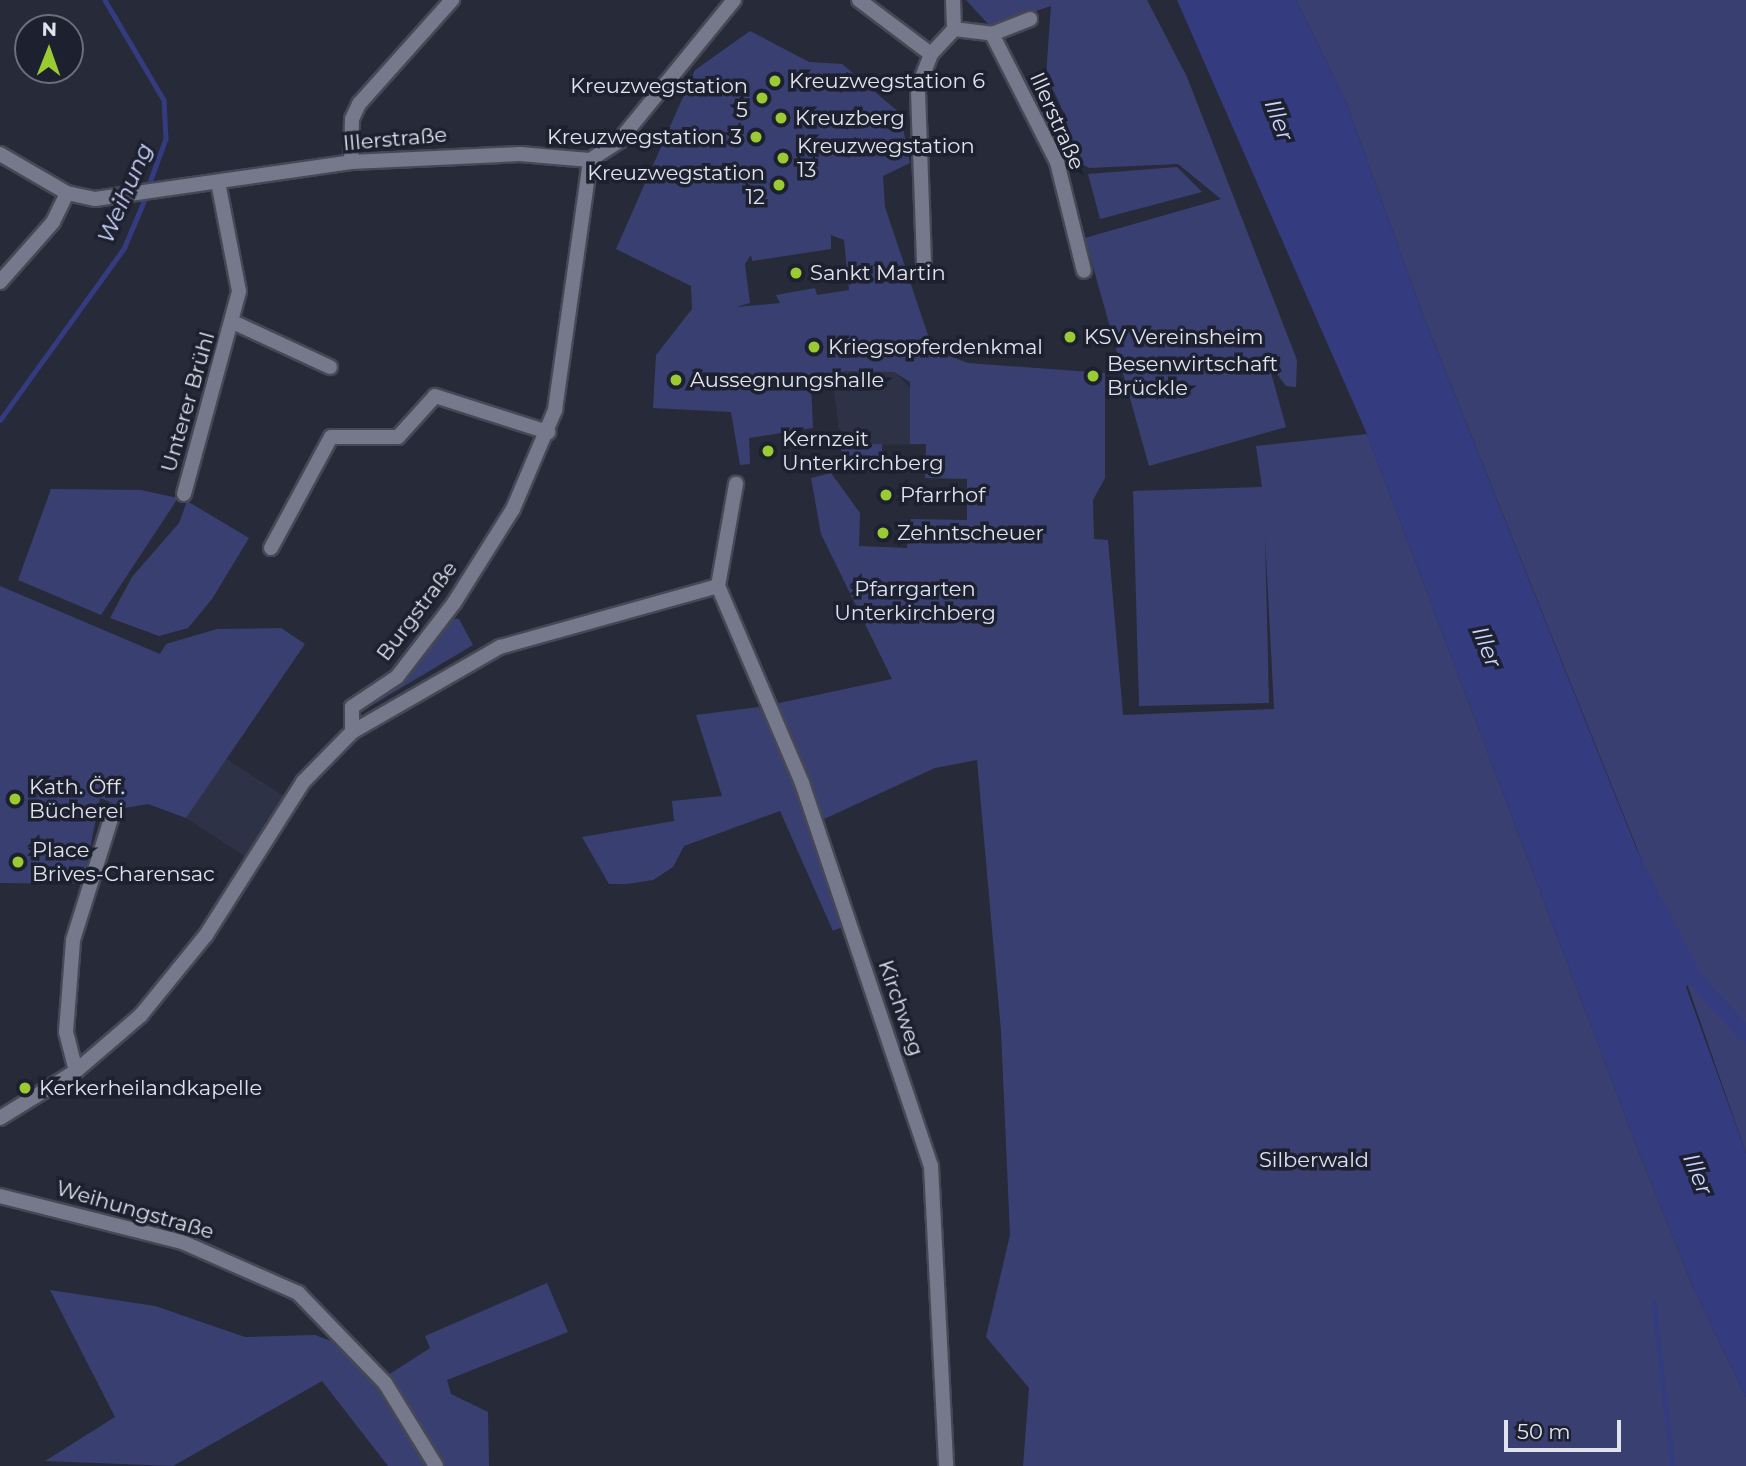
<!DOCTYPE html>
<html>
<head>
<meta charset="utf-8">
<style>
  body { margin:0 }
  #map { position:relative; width:1746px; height:1466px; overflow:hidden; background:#272a39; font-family:Montserrat,sans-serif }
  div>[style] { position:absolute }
  .built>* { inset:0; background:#2e3247 }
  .green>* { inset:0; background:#394071 }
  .water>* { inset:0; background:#353b7f }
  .stream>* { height:4.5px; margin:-2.25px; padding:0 2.25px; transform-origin:2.25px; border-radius:2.25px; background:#353b7f }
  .canal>* { height:16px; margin:-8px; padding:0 8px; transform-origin:8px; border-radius:8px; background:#353b7f }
  .roads { filter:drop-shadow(2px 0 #464855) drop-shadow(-2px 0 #464855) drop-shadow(0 2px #464855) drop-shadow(0 -2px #464855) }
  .minor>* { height:14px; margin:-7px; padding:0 7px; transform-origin:7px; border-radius:7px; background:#75798b }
  .dots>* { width:19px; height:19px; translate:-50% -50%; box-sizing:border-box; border:4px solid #1d202f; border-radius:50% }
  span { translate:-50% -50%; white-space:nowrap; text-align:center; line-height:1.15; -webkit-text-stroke:7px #1d202f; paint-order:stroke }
  .poi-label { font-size:21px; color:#e0e2ec }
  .left { translate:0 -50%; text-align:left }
  .right { translate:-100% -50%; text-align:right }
  .street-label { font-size:21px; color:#e0e2ec }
  .park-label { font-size:21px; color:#dce1f5 }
  .water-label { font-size:23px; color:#ccd4fd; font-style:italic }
  .north { position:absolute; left:14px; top:14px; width:70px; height:70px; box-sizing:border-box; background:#1d202f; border:2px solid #6b6e7b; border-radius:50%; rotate:1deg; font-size:19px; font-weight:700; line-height:28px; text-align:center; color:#e0e2ec }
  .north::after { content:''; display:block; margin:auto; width:24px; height:32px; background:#9bcb33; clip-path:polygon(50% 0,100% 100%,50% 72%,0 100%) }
  .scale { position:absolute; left:1504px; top:1420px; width:117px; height:32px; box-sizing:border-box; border:4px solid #e0e2ec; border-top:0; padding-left:9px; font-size:21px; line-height:24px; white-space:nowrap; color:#e0e2ec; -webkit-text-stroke:5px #1d202f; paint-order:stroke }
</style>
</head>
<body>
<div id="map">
  <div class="built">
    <i style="clip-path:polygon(845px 371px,895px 372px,963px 444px,841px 445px,832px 375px)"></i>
    <i style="clip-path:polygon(225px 758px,285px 797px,246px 857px,186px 818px)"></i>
  </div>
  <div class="green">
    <i style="clip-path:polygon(966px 0,1147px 0,1187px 77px,1297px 360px,1296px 387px,1286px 386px,1268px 362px,1286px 427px,1149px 466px,1085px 238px,1221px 199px,1178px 164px,1089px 168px,1060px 152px,1047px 122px,1065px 115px,1046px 75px,1051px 6px,990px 26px)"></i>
    <i style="clip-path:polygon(1296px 0,1746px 0,1746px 1153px,1659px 903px,1424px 318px,1346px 102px)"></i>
    <i style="clip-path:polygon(evenodd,750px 31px,809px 62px,842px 64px,900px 113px,910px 163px,883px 176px,885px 207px,933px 350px,968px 363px,1105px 373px,1105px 478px,1093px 500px,1094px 539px,1108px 540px,1123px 715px,1274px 709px,1265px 536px,1269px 703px,1139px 706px,1133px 491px,1262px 487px,1256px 446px,1367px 434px,1640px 1155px,1693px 1287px,1746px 1397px,1746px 1466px,1023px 1466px,1029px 1388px,986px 1337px,1010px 1235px,1001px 1031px,977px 760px,935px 768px,824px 819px,770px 705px,892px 679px,821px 534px,811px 478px,831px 473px,860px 513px,859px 546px,907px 548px,908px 519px,967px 520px,967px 479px,925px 478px,926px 444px,910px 444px,910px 382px,894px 372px,845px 371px,811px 384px,813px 428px,749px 438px,750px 464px,740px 465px,731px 412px,653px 408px,656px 355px,692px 309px,691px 286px,616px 249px,695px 70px,750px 31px,831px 235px,844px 240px,849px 290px,817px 295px,815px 288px,776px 295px,780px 303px,736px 307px,750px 303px,745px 264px,751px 255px,752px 261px,831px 249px,831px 235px)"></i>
    <i style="clip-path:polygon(1177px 167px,1202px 192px,1100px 219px,1088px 174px)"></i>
    <i style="clip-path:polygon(882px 444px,882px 458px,841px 455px,841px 445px)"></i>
    <i style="clip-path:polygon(51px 489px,141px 490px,178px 498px,101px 615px,18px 580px)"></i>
    <i style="clip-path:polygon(187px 501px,249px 538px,212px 599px,188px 628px,159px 636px,110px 618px,132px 577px,179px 523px)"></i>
    <i style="clip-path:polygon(0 586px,160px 654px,166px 644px,217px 629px,281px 628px,305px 644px,186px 818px,148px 804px,125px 808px,100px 798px,83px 884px,0 883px)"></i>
    <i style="clip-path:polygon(450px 618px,459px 619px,473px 645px,374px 704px)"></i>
    <i style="clip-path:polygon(759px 707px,796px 786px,845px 926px,833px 931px,780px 811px,684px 846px,673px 867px,653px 880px,627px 884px,609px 884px,582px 837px,674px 821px,672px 801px,722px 796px,696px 715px)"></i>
    <i style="clip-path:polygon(547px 1283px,568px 1332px,447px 1380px,451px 1394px,488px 1412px,489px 1466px,388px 1466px,322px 1381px,173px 1466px,45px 1461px,115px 1417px,50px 1290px,155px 1306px,245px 1337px,315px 1335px,331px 1341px,374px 1384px,430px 1348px,425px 1336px)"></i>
  </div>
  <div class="water">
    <i style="clip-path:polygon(1177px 0,1296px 0,1346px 102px,1424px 318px,1637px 850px,1700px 972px,1686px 987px,1746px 1153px,1746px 1397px,1693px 1287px,1640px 1155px,1367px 434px)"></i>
  </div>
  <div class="stream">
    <i style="left:105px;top:0;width:116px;rotate:59.5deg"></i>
    <i style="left:164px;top:100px;width:39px;rotate:87deg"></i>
    <i style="left:166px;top:139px;width:52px;rotate:110.2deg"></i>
    <i style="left:0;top:420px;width:212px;rotate:-54.2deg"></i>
    <i style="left:124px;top:248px;width:56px;rotate:-67.1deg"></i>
    <i style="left:1654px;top:1303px;width:164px;rotate:83.4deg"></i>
  </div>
  <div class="canal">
    <i style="left:1676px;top:975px;width:18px;rotate:9deg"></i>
    <i style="left:1694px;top:978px;width:77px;rotate:47.6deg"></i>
  </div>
  <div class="roads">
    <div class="minor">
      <i style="left:859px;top:0;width:90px;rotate:36.9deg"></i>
      <i style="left:931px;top:54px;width:34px;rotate:-47deg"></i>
      <i style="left:954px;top:29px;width:38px;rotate:7deg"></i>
      <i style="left:992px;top:34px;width:41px;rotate:-21.5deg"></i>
      <i style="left:953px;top:0;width:29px;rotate:88deg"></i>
      <i style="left:992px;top:34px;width:144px;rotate:63.1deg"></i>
      <i style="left:1057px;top:162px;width:112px;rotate:76.1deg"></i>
      <i style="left:0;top:154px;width:78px;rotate:30.2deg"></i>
      <i style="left:67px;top:193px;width:29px;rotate:12deg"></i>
      <i style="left:95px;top:199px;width:259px;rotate:-8.2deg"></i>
      <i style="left:351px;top:162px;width:169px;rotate:-2.7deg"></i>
      <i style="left:520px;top:154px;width:70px;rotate:4.9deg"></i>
      <i style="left:590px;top:160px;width:35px;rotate:-33deg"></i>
      <i style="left:619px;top:141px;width:182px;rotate:-50.8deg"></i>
      <i style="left:351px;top:162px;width:43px;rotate:-88.7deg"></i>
      <i style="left:352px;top:119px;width:17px;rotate:-65deg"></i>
      <i style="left:359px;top:104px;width:140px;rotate:-48.2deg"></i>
      <i style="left:924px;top:263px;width:175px;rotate:-92deg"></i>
      <i style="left:918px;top:88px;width:36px;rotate:-69deg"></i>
      <i style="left:0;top:282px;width:80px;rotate:-48.5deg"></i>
      <i style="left:53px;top:222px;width:32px;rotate:-64deg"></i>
      <i style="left:233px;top:322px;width:107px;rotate:24.9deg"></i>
      <i style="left:184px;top:494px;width:210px;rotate:-74.8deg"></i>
      <i style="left:239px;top:291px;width:111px;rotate:-100.9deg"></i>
      <i style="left:271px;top:548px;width:126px;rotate:-61.6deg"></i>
      <i style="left:331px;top:437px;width:67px"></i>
      <i style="left:398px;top:437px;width:55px;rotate:-47.9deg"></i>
      <i style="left:435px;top:396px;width:119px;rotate:17.7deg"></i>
      <i style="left:718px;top:586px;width:214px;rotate:66.9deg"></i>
      <i style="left:802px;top:783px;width:404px;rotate:71.4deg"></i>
      <i style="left:931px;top:1166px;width:300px;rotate:87.1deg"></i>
      <i style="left:352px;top:732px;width:171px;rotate:-29.9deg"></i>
      <i style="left:500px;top:647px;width:226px;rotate:-15.6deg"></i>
      <i style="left:718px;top:586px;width:104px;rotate:-80deg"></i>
      <i style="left:76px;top:1071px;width:40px;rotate:-104.4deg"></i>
      <i style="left:66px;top:1032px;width:92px;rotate:-85.6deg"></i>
      <i style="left:73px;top:940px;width:134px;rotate:-72.6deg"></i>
      <i style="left:0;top:1118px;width:89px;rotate:-31.7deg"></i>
      <i style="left:76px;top:1071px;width:86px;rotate:-40.7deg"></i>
      <i style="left:141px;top:1015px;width:103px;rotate:-50.9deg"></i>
      <i style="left:206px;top:935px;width:181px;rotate:-57.6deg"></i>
      <i style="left:303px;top:782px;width:70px;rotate:-45.6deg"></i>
      <i style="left:352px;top:732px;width:25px;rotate:-90deg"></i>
      <i style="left:352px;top:707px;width:54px;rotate:-33.7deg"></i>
      <i style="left:397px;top:677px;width:93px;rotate:-52.4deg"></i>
      <i style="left:454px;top:603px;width:111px;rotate:-57.9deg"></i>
      <i style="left:513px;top:509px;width:108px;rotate:-67deg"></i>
      <i style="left:555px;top:410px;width:252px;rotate:-82deg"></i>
      <i style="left:0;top:1196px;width:188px;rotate:14.2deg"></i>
      <i style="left:182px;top:1242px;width:127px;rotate:23.7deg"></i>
      <i style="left:298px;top:1293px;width:125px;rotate:46deg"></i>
      <i style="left:385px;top:1383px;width:97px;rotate:58.4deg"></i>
    </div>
  </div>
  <div class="dots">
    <i style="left:775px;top:81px;background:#9bcb33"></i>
    <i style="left:762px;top:98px;background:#9bcb33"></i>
    <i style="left:781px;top:118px;background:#9bcb33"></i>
    <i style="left:756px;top:137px;background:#9bcb33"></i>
    <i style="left:783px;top:158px;background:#9bcb33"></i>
    <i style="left:779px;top:185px;background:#9bcb33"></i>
    <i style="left:796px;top:273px;background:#9bcb33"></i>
    <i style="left:1070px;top:337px;background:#9bcb33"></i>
    <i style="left:814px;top:347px;background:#9bcb33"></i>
    <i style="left:1093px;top:376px;background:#9bcb33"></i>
    <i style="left:676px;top:380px;background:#9bcb33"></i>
    <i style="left:768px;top:451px;background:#9bcb33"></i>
    <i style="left:886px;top:495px;background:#9bcb33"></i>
    <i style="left:883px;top:533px;background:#9bcb33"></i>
    <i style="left:15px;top:799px;background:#9bcb33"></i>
    <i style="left:18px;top:862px;background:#9bcb33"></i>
    <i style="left:25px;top:1088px;background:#9bcb33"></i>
  </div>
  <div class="poi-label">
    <span class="left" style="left:789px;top:81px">Kreuzwegstation 6</span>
    <span class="right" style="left:748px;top:98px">Kreuzwegstation<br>5</span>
    <span class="left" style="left:795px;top:118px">Kreuzberg</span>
    <span class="right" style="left:742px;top:137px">Kreuzwegstation 3</span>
    <span class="left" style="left:797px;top:158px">Kreuzwegstation<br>13</span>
    <span class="right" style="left:765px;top:185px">Kreuzwegstation<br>12</span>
    <span class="left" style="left:810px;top:273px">Sankt Martin</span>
    <span class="left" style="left:1084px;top:337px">KSV Vereinsheim</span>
    <span class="left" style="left:828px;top:347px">Kriegsopferdenkmal</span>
    <span class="left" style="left:1107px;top:376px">Besenwirtschaft<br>Brückle</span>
    <span class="left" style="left:690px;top:380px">Aussegnungshalle</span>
    <span class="left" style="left:782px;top:451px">Kernzeit<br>Unterkirchberg</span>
    <span class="left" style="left:900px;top:495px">Pfarrhof</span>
    <span class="left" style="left:897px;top:533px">Zehntscheuer</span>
    <span class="left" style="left:29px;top:799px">Kath. Öff.<br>Bücherei</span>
    <span class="left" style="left:32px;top:862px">Place<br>Brives-Charensac</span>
    <span class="left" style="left:39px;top:1088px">Kerkerheilandkapelle</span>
  </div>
  <div class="street-label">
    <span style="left:1057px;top:121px;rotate:66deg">Illerstraße</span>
    <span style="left:395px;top:139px;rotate:-5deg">Illerstraße</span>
    <span style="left:188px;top:402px;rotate:-74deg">Unterer Brühl</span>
    <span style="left:417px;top:611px;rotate:-53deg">Burgstraße</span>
    <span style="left:901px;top:1008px;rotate:71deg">Kirchweg</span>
    <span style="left:135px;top:1210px;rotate:16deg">Weihungstraße</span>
  </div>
  <div class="park-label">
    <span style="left:915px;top:601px">Pfarrgarten<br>Unterkirchberg</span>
    <span style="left:1314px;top:1160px">Silberwald</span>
  </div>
  <div class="water-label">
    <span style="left:1279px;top:120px;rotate:69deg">Iller</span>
    <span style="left:125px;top:193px;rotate:-67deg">Weihung</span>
    <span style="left:1487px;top:647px;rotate:68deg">Iller</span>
    <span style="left:1698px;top:1174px;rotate:68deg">Iller</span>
  </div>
  <div class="north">N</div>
  <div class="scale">50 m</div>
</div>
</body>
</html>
